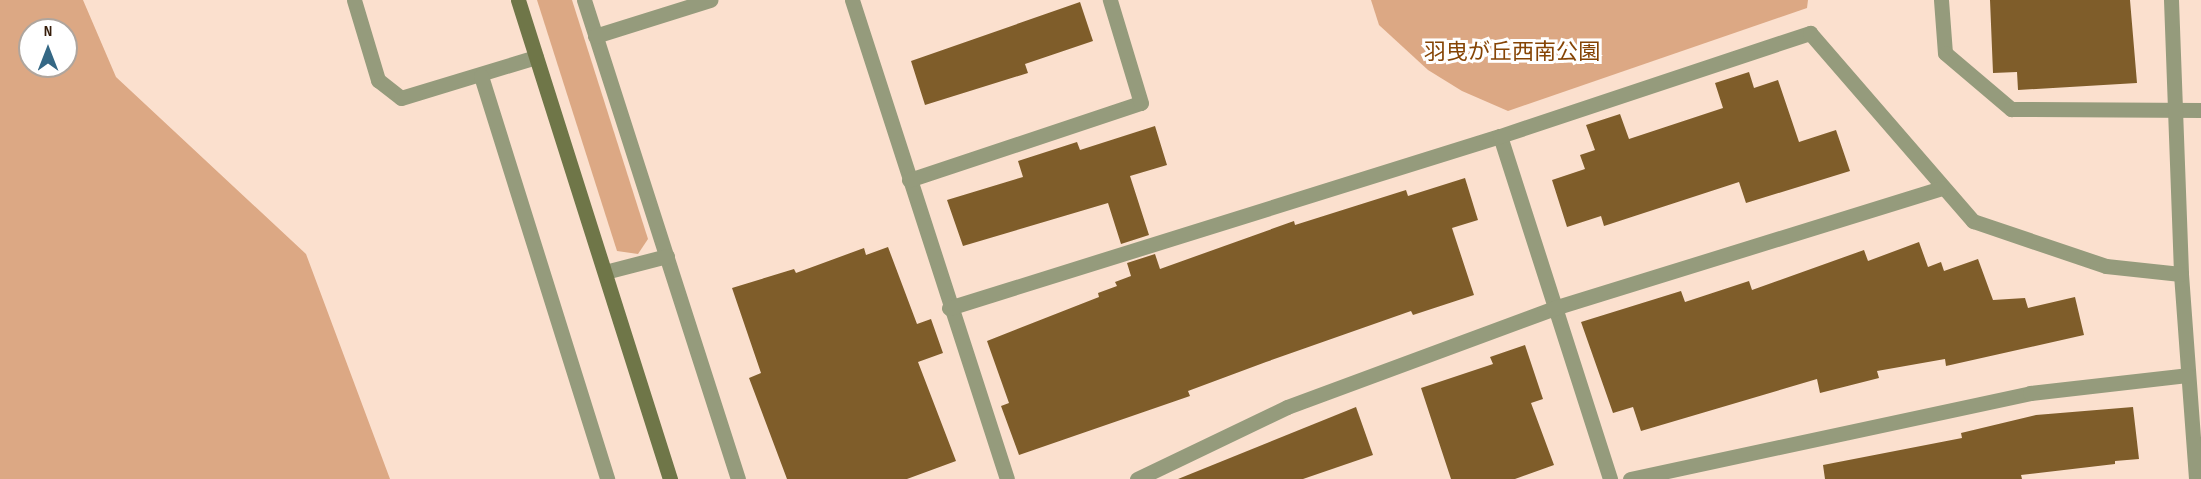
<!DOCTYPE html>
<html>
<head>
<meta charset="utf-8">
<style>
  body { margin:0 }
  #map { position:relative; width:2201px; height:479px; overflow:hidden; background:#fbe0ce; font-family:"Sofia Sans Condensed","Noto Sans JP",sans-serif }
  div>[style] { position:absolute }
  .green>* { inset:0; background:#dca884 }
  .building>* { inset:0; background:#7f5d2a }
  .street>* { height:15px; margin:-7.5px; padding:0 7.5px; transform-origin:7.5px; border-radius:7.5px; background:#959b7c }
  .secondary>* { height:15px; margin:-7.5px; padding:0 7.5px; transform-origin:7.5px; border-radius:7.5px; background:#6f7648 }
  span { translate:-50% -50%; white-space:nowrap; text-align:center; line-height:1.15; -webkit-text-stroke:6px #fff; paint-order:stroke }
  .park-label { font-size:22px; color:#854405 }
  .north { position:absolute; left:18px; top:18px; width:60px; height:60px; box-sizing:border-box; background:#fff; border:2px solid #afa59d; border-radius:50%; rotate:0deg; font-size:16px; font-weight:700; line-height:24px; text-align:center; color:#361d0a }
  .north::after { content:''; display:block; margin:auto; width:21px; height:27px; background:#356885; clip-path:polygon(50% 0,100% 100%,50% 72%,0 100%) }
</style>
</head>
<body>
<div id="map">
  <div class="green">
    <i style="clip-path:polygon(evenodd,0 0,83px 0,116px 77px,306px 254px,390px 479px,0 479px,0 0,30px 30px,66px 30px,66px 66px,30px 66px,30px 30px)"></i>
    <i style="clip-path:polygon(537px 0,572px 0,648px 239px,638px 254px,617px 251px)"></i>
    <i style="clip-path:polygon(1371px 0,1808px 0,1807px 8px,1508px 111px,1462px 91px,1428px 70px,1379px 25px)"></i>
  </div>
  <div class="building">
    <i style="clip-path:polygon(1990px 0,2130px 0,2137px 83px,2018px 90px,2017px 72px,1993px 73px)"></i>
    <i style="clip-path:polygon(1080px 2px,1093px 41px,1025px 64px,1028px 73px,925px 105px,911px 61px)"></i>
    <i style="clip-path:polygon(1749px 72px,1754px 88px,1778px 80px,1799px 142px,1836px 130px,1850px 171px,1746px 203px,1739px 182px,1604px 226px,1601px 216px,1567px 227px,1552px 180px,1585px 169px,1580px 155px,1595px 150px,1586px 125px,1620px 114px,1629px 139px,1723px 108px,1715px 83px)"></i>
    <i style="clip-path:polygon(1155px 126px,1167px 165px,1130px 176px,1149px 235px,1121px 244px,1108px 203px,963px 246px,947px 200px,1023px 177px,1018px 161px,1077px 142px,1080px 150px)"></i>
    <i style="clip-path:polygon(1465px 178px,1478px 220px,1452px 228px,1474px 295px,1413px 315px,1411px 311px,1266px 362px,1188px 391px,1190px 396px,1019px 455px,1001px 406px,1009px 403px,987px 341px,1099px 297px,1098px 293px,1117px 286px,1115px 282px,1131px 276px,1127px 263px,1155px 254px,1160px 269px,1294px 221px,1295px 225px,1406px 190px,1408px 196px)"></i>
    <i style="clip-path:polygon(1919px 242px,1928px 267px,1941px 262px,1944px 271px,1978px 259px,1993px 300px,2025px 298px,2028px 308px,2075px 297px,2084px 335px,1946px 366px,1945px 359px,1877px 371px,1879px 378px,1820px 393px,1817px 379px,1641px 431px,1633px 407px,1613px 413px,1581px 322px,1681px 291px,1685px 302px,1749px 281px,1752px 290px,1864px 250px,1868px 261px)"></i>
    <i style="clip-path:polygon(888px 247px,917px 324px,931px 319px,943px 353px,918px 362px,956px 461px,907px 479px,787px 479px,749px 378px,761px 373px,732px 288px,794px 269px,796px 273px,864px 248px,866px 255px)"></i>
    <i style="clip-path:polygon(1525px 345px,1543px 399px,1531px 403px,1554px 465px,1515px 479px,1451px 479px,1421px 388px,1493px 364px,1490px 357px)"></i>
    <i style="clip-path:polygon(1356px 407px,1373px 455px,1303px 479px,1178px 479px)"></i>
    <i style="clip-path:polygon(2133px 407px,2139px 459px,2115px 461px,2115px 464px,2021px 475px,2022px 479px,1825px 479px,1823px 465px,1962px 438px,1961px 433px,2036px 415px)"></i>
  </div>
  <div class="street">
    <i style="left:354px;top:0;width:84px;rotate:73.3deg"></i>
    <i style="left:378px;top:80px;width:29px;rotate:38deg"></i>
    <i style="left:401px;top:98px;width:141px;rotate:-16.9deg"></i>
    <i style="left:584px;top:0;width:503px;rotate:72.18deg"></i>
    <i style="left:852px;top:0;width:503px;rotate:72.07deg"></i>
    <i style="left:1941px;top:0;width:53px;rotate:85.7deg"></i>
    <i style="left:1945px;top:53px;width:87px;rotate:40.3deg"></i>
    <i style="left:2011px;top:109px;width:190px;rotate:0.3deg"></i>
    <i style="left:2171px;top:0;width:274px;rotate:87.9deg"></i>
    <i style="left:2181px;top:274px;width:206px;rotate:85.8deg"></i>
    <i style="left:595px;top:36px;width:121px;rotate:-17.4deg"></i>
    <i style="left:481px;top:76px;width:422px;rotate:72.6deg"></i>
    <i style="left:1500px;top:136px;width:360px;rotate:72.2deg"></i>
    <i style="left:909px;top:180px;width:244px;rotate:-18.4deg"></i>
    <i style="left:1141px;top:103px;width:108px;rotate:-106.8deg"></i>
    <i style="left:605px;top:272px;width:64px;rotate:-14.5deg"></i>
    <i style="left:949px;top:308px;width:577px;rotate:-17.34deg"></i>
    <i style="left:1500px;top:136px;width:327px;rotate:-18.4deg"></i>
    <i style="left:1810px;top:33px;width:249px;rotate:49.1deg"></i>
    <i style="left:1973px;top:221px;width:140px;rotate:18.7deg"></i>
    <i style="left:2106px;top:266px;width:75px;rotate:6.1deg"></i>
    <i style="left:1137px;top:479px;width:166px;rotate:-25.6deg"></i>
    <i style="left:1287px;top:407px;width:285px;rotate:-20.3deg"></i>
    <i style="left:1554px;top:308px;width:405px;rotate:-17.2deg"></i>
    <i style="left:1630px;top:479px;width:409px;rotate:-12.1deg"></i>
    <i style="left:2030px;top:393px;width:158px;rotate:-6.5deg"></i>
  </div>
  <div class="secondary">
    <i style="left:518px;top:0;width:503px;rotate:72.39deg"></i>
  </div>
  <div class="park-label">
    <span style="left:1512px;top:53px">羽曳が丘西南公園</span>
  </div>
  <div class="north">N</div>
</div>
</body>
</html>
